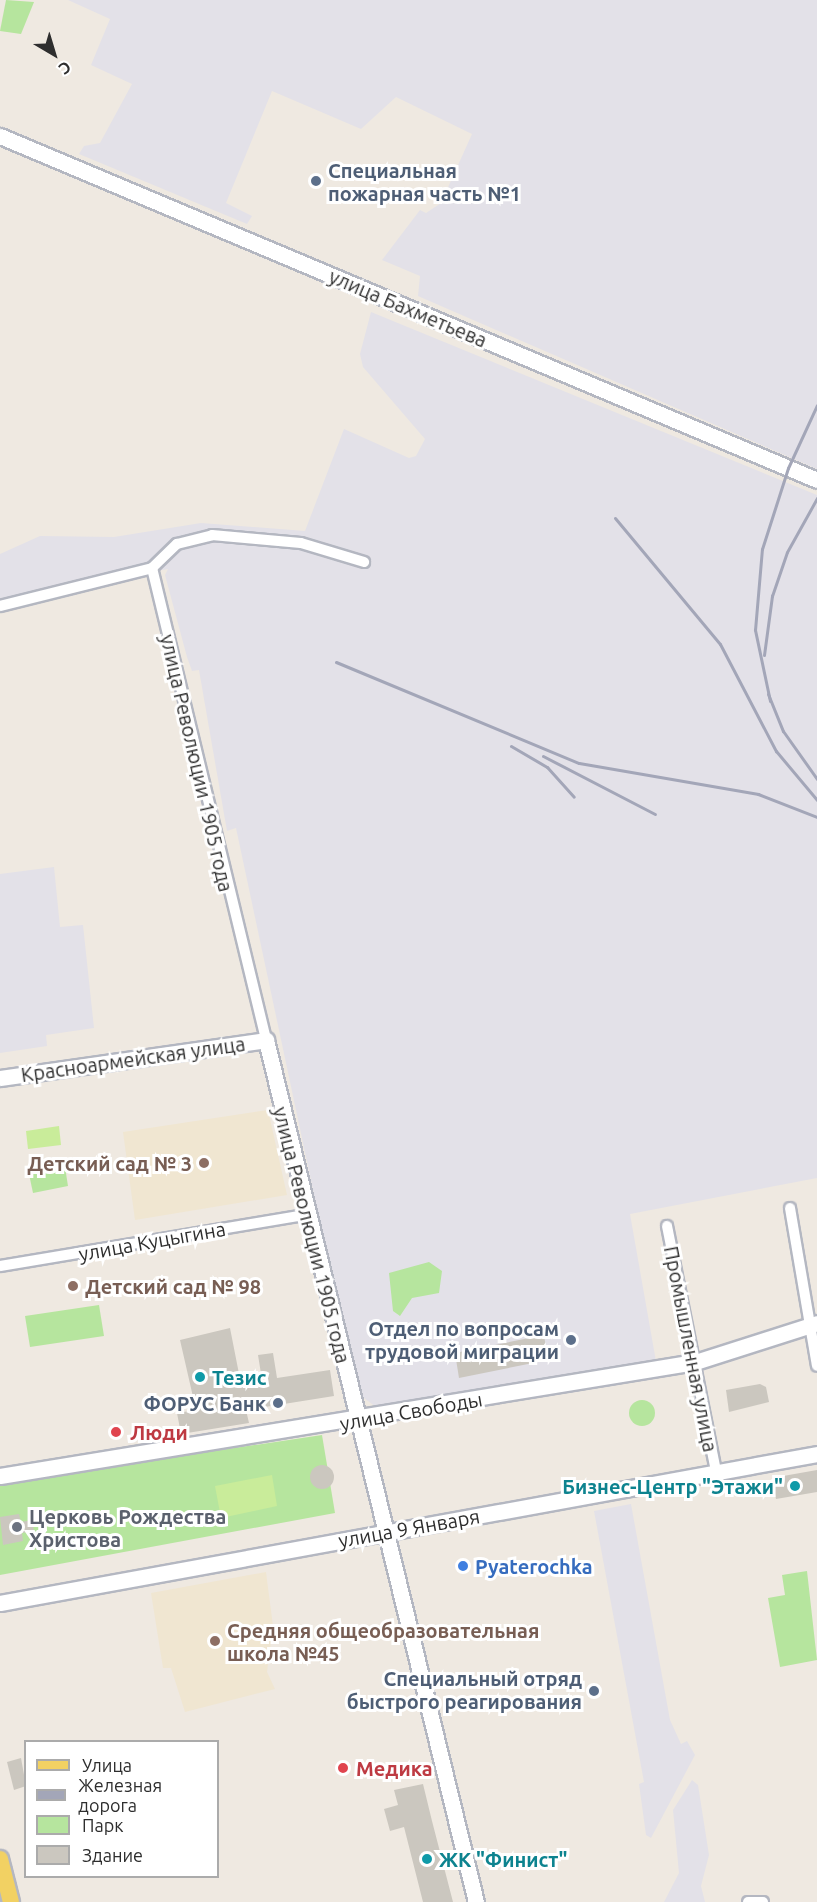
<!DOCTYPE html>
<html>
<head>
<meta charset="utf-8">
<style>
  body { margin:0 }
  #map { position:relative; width:817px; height:1902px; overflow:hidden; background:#efe9e1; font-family:Ubuntu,sans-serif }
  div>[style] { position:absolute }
  .industrial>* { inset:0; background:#e3e1e8 }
  .education>* { inset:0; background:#f0e6d1 }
  .green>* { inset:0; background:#b6e59e }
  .round { border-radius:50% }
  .pitch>* { inset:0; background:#c9ec9a }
  .building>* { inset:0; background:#cbc7bf }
  .roads { filter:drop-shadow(2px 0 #b4b7c1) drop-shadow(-2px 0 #b4b7c1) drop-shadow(0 2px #b4b7c1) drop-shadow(0 -2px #b4b7c1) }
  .street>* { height:10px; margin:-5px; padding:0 5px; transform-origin:5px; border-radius:5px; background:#fff }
  .secondary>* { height:15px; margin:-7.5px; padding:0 7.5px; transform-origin:7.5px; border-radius:7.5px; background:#fff }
  .primary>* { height:16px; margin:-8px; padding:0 8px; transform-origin:8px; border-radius:8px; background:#f2d163 }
  .rail>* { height:3px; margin:-1.5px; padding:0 1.5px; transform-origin:1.5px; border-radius:1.5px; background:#a3a6b8 }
  .dots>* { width:16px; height:16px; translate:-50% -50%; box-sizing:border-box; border:3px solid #fff; border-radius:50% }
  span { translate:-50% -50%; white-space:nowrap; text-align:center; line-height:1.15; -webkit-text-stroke:6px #fff; paint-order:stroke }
  .service-label { font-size:20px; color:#4e5e75; font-weight:700 }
  .left { translate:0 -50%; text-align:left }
  .right { translate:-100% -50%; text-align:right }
  .street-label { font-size:20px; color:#2e2e2e }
  .education-label { font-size:20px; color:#785e54; font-weight:700 }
  .culture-label { font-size:20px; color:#0d838f; font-weight:700 }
  .health-label { font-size:20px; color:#be3a42; font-weight:700 }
  .worship-label { font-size:20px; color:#5b616d; font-weight:700 }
  .shop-label { font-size:20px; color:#366cbe; font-weight:700 }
  .legend { position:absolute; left:24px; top:1740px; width:195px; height:138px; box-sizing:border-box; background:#fff; border:2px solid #ababab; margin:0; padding:8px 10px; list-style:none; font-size:18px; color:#2e2e2e }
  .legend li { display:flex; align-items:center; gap:12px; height:30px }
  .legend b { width:30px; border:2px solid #ababab }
  .north { position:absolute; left:24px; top:24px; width:60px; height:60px; -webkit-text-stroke:4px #fff; paint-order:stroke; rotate:142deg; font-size:16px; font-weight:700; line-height:24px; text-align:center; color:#2e2e2e }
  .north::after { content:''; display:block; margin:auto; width:21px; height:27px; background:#2e2e2e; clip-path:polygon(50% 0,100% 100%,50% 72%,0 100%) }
</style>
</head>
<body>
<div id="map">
  <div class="industrial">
    <i style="clip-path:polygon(68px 0,817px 0,817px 469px,418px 296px,420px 276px,382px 260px,420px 210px,426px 213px,441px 203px,472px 134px,396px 97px,361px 129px,272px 91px,226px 203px,252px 216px,247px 224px,79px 154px,84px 146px,100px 143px,132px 84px,91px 65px,110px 19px)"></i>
    <i style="clip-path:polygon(371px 312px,817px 495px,817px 1178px,630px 1214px,657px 1367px,380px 1410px,356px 1392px,236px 828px,227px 831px,199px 670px,192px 671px,187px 657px,165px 575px,168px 569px,0 600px,0 554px,40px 536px,114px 537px,201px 523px,305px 531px,344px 429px,409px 458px,416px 456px,425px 439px,363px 367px,360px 354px)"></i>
    <i style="clip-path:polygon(54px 867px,60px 927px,83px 925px,94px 1028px,46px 1035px,47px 1046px,0 1053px,0 874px)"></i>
    <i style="clip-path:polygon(631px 1504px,670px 1720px,681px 1744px,687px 1741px,695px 1755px,651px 1838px,646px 1835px,639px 1784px,644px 1782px,594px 1511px)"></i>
    <i style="clip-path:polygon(692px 1780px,698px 1785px,709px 1855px,701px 1886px,705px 1902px,664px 1902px,679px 1873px,673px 1810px)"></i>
  </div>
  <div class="education">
    <i style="clip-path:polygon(268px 1110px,287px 1195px,135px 1220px,123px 1132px)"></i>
    <i style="clip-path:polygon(266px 1572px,273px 1626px,267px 1672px,275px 1689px,185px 1712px,171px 1668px,163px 1668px,151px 1593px)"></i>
  </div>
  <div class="green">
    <i style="clip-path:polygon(6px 0,34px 2px,21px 34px,0 31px)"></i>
    <i style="clip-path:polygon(65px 1167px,68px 1186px,33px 1193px,29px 1174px)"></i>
    <i style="clip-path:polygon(429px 1262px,442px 1271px,439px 1293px,412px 1298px,400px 1316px,393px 1311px,389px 1273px)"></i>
    <i style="clip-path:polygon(99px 1305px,104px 1336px,30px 1347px,25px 1316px)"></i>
    <i class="round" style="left:629px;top:1400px;width:26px;height:26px"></i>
    <i style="clip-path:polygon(322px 1435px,335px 1513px,0 1575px,0 1483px)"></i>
    <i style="clip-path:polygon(807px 1571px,817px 1660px,780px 1667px,768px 1598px,785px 1595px,782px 1575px)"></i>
  </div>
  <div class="pitch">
    <i style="clip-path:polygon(59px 1126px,61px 1145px,28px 1149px,26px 1131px)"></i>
    <i style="clip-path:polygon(272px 1475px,277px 1506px,221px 1518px,215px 1486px)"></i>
  </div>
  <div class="building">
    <i style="clip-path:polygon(230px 1328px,241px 1384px,262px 1380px,258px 1355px,273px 1353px,277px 1378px,330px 1370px,334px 1396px,246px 1410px,249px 1423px,181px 1434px,177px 1413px,196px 1410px,180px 1340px)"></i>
    <i style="clip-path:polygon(544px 1335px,548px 1360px,459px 1378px,455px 1353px)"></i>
    <i style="clip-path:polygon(760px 1384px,766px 1387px,769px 1402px,729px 1412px,726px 1390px)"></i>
    <i class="round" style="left:310px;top:1465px;width:24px;height:24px"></i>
    <i style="clip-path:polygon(817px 1470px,817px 1492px,776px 1499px,772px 1478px)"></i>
    <i style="clip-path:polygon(19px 1514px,21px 1522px,32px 1520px,34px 1531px,22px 1533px,23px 1541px,3px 1545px,0 1517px)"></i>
    <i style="clip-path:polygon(21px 1758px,26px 1786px,14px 1790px,7px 1762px)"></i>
    <i style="clip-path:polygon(423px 1784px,432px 1821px,453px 1902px,423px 1902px,404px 1827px,390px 1831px,384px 1809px,398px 1805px,394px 1790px)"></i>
  </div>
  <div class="roads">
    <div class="street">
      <i style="left:152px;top:568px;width:486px;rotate:76.4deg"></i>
      <i style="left:152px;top:568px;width:35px;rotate:-44deg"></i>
      <i style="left:177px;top:544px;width:36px;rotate:-14deg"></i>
      <i style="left:212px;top:535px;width:89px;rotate:5.1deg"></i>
      <i style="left:301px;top:543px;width:66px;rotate:16.8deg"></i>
      <i style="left:0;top:606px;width:157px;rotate:-14deg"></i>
      <i style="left:790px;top:1208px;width:160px;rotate:80.3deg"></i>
      <i style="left:667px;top:1226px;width:251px;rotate:78.7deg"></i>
      <i style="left:0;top:1266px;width:309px;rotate:-9.5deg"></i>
      <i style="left:748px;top:1902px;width:15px"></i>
    </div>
    <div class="secondary">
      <i style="left:0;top:136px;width:886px;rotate:22.83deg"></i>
      <i style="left:0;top:1078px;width:269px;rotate:-8.1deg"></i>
      <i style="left:266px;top:1040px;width:887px;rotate:76.31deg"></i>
      <i style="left:0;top:1476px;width:704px;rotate:-9.32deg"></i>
      <i style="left:695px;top:1362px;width:128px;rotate:-17.7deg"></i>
      <i style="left:0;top:1603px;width:830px;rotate:-10.34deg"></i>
    </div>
    <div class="primary">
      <i style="left:0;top:1859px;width:44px;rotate:75.7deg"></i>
    </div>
  </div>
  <div class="rail">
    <i style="left:615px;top:518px;width:164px;rotate:50.2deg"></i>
    <i style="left:720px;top:644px;width:121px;rotate:62.4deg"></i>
    <i style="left:776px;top:751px;width:64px;rotate:50.1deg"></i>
    <i style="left:764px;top:655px;width:60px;rotate:-82.3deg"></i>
    <i style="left:772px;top:596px;width:46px;rotate:-71.2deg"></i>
    <i style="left:787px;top:552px;width:62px;rotate:-60.9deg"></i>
    <i style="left:336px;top:662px;width:263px;rotate:22.6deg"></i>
    <i style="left:579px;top:763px;width:182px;rotate:9.8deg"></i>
    <i style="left:758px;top:794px;width:63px;rotate:21.3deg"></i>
    <i style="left:768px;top:694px;width:40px;rotate:68deg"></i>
    <i style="left:783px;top:731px;width:59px;rotate:54.7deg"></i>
    <i style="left:770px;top:701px;width:73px;rotate:-101.9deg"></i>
    <i style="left:755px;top:630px;width:81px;rotate:-85.1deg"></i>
    <i style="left:762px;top:549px;width:85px;rotate:-72.2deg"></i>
    <i style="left:788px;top:468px;width:69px;rotate:-65.3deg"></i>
    <i style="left:511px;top:746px;width:42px;rotate:30.3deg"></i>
    <i style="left:547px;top:767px;width:40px;rotate:48deg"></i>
    <i style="left:543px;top:756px;width:126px;rotate:27.4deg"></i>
  </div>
  <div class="dots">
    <i style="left:316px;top:181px;background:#5c6f8a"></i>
    <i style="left:204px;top:1163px;background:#8d6e63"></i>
    <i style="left:73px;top:1286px;background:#8d6e63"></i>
    <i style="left:571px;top:1340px;background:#5c6f8a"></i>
    <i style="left:200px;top:1377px;background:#0f9aa8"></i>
    <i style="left:278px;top:1403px;background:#5c6f8a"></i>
    <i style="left:116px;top:1432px;background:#e0444e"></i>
    <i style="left:795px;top:1486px;background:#0f9aa8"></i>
    <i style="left:17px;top:1527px;background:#6b7280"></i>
    <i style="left:463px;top:1566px;background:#3f7fe0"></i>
    <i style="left:215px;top:1641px;background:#8d6e63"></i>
    <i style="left:594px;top:1691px;background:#5c6f8a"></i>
    <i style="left:343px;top:1768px;background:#e0444e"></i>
    <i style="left:427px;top:1859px;background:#0f9aa8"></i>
  </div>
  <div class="service-label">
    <span class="left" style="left:328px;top:182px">Специальная<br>пожарная часть №1</span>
    <span class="right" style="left:559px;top:1340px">Отдел по вопросам<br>трудовой миграции</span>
    <span class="right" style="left:266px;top:1403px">ФОРУС Банк</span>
    <span class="right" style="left:582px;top:1690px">Специальный отряд<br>быстрого реагирования</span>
  </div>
  <div class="street-label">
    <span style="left:408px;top:308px;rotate:23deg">улица Бахметьева</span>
    <span style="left:197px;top:763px;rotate:77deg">улица Революции 1905 года</span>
    <span style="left:133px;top:1059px;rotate:-8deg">Красноармейская улица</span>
    <span style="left:312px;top:1235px;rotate:76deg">улица Революции 1905 года</span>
    <span style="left:152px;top:1241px;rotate:-10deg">улица Куцыгина</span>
    <span style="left:691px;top:1349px;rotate:79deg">Промышленная улица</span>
    <span style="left:411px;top:1411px;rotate:-10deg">улица Свободы</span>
    <span style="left:409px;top:1528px;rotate:-10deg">улица 9 Января</span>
  </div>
  <div class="education-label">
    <span class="right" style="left:192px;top:1163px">Детский сад № 3</span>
    <span class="left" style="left:85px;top:1286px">Детский сад № 98</span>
    <span class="left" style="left:227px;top:1642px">Средняя общеобразовательная<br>школа №45</span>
  </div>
  <div class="culture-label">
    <span class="left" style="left:212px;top:1377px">Тезис</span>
    <span class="right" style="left:783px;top:1486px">Бизнес-Центр "Этажи"</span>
    <span class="left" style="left:439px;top:1859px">ЖК "Финист"</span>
  </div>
  <div class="health-label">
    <span class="left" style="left:130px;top:1432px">Люди</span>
    <span class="left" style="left:356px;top:1768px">Медика</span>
  </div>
  <div class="worship-label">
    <span class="left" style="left:29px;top:1528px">Церковь Рождества<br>Христова</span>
  </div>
  <div class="shop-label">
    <span class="left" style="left:475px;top:1566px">Pyaterochka</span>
  </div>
  <ul class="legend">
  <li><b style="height:8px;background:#f2d163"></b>Улица</li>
  <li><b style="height:8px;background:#a3a6b8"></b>Железная дорога</li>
  <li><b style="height:16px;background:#b6e59e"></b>Парк</li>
  <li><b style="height:16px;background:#cbc7bf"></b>Здание</li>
  </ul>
  <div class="north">С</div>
</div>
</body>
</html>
